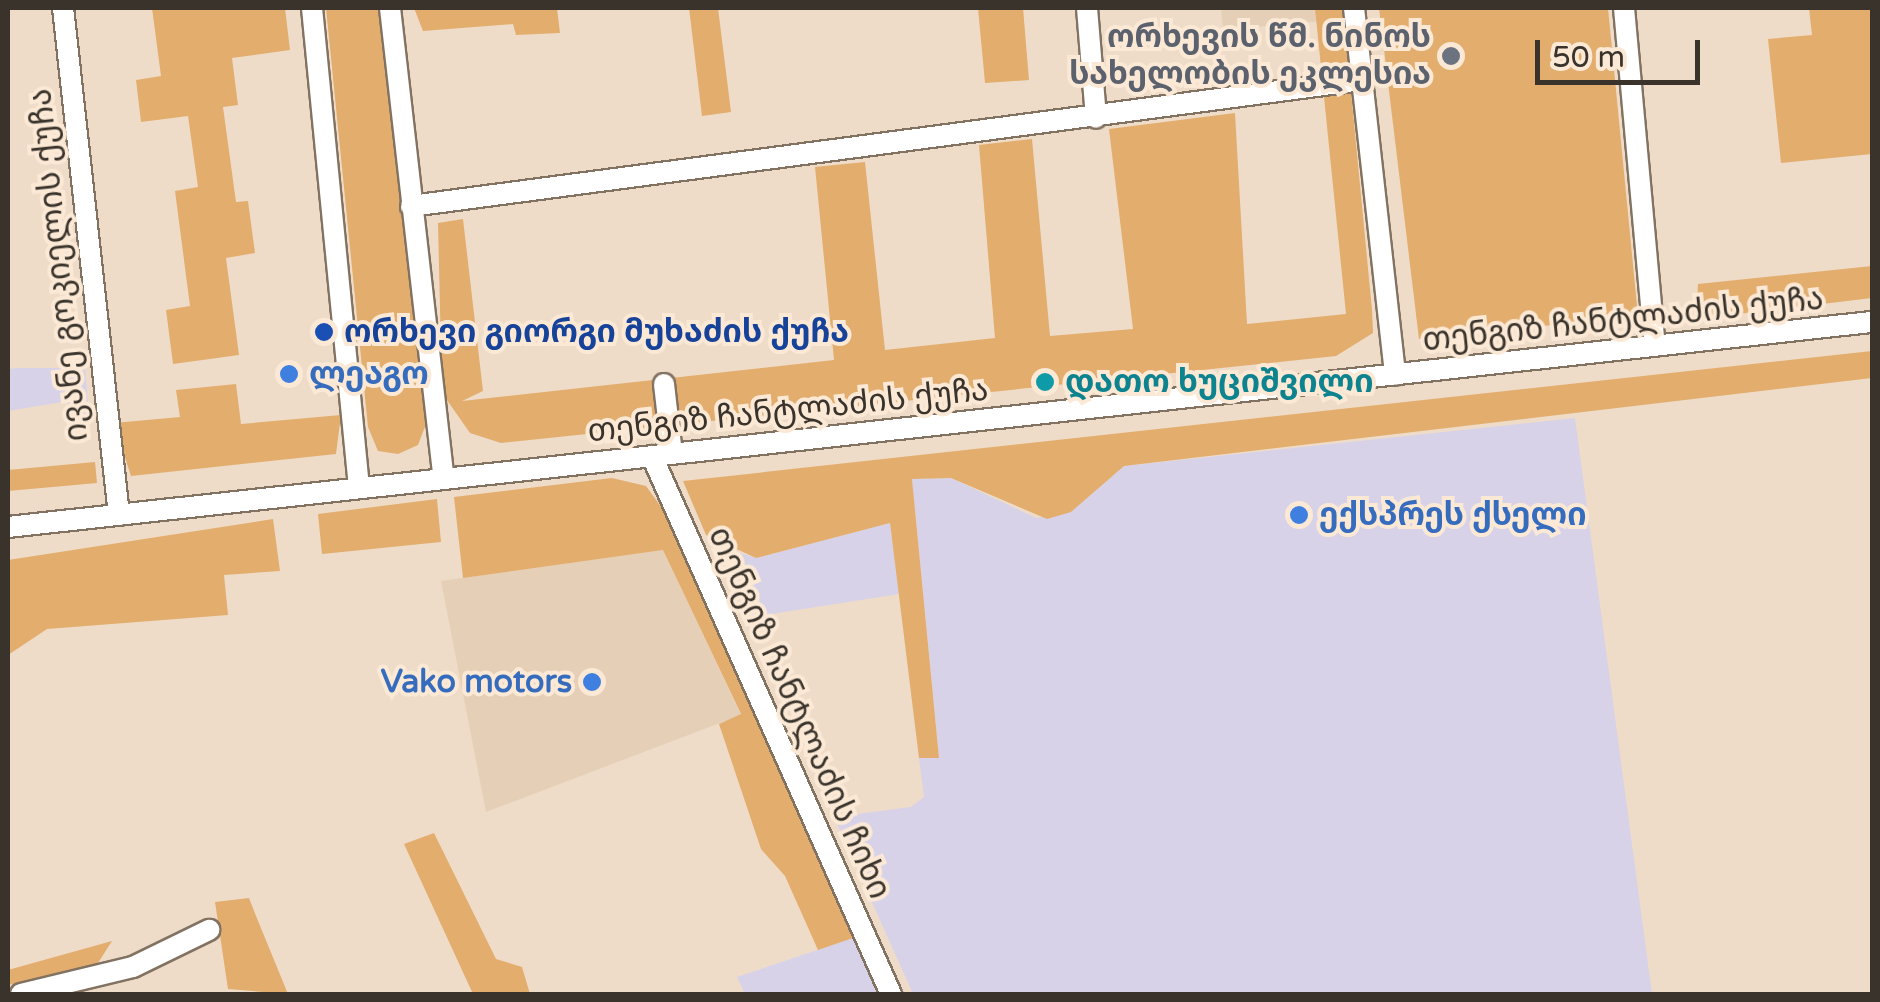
<!DOCTYPE html>
<html>
<head>
<meta charset="utf-8">
<style>
  body { margin:0 }
  #map { position:relative; width:1880px; height:1002px; overflow:hidden; background:#eedcc9; font-family:"Varela Round","Noto Sans Georgian",sans-serif }
  div>[style] { position:absolute }
  .built>* { inset:0; background:#e6cfb7 }
  .industrial>* { inset:0; background:#d7d2e8 }
  .green>* { inset:0; background:#e3ad6d }
  .roads { filter:drop-shadow(2px 0 #827261) drop-shadow(-2px 0 #827261) drop-shadow(0 2px #827261) drop-shadow(0 -2px #827261) }
  .minor>* { height:20px; margin:-10px; padding:0 10px; transform-origin:10px; border-radius:10px; background:#fff }
  .dots>* { width:28px; height:28px; translate:-50% -50%; box-sizing:border-box; border:5px solid #fbe9d6; border-radius:50% }
  span { translate:-50% -50%; white-space:nowrap; text-align:center; line-height:1.15; -webkit-text-stroke:8px #fbe9d6; paint-order:stroke }
  .worship-label { font-size:32px; color:#5b616d; font-weight:700 }
  .right { translate:-100% -50%; text-align:right }
  .street-label { font-size:32px; color:#39332b }
  .transit-label { font-size:32px; color:#164399; font-weight:700 }
  .left { translate:0 -50%; text-align:left }
  .shop-label { font-size:32px; color:#366cbe; font-weight:700 }
  .culture-label { font-size:32px; color:#0d838f; font-weight:700 }
  .frame { position:absolute; inset:0; border:10px solid #39332b; pointer-events:none }
  .scale { position:absolute; left:1535px; top:40px; width:165px; height:45px; box-sizing:border-box; border:5px solid #39332b; border-top:0; padding-left:12px; font-size:30px; line-height:35px; white-space:nowrap; color:#39332b; -webkit-text-stroke:8px #fbe9d6; paint-order:stroke }
</style>
</head>
<body>
<div id="map">
  <div class="built">
    <i style="clip-path:polygon(1221px 8px,1331px 8px,1332px 20px,1223px 30px)"></i>
    <i style="clip-path:polygon(663px 550px,741px 715px,486px 812px,441px 581px)"></i>
  </div>
  <div class="industrial">
    <i style="clip-path:polygon(18px 368px,85px 368px,89px 415px,69px 417px,68px 401px,8px 411px,8px 369px)"></i>
    <i style="clip-path:polygon(1575px 418px,1652px 994px,913px 994px,834px 817px,911px 807px,924px 797px,919px 758px,939px 757px,912px 479px,951px 478px,1036px 518px,1071px 512px,1124px 466px)"></i>
    <i style="clip-path:polygon(890px 523px,899px 594px,765px 615px,741px 553px,756px 558px)"></i>
    <i style="clip-path:polygon(853px 938px,878px 994px,745px 994px,737px 977px)"></i>
  </div>
  <div class="green">
    <i style="clip-path:polygon(152px 8px,285px 8px,290px 50px,232px 58px,238px 105px,223px 107px,236px 202px,248px 201px,255px 253px,226px 258px,239px 355px,173px 364px,166px 310px,190px 306px,175px 191px,198px 187px,188px 116px,141px 122px,136px 80px,161px 76px)"></i>
    <i style="clip-path:polygon(326px 8px,382px 8px,426px 424px,418px 445px,398px 454px,378px 451px,368px 427px)"></i>
    <i style="clip-path:polygon(414px 8px,557px 8px,560px 33px,516px 35px,513px 24px,423px 31px)"></i>
    <i style="clip-path:polygon(689px 8px,718px 8px,731px 112px,702px 116px)"></i>
    <i style="clip-path:polygon(978px 8px,1023px 8px,1029px 80px,985px 83px)"></i>
    <i style="clip-path:polygon(1315px 8px,1343px 8px,1372px 310px,1373px 333px,1336px 356px,501px 443px,470px 433px,442px 393px,438px 223px,463px 219px,483px 391px,462px 401px,834px 360px,815px 167px,865px 162px,885px 350px,995px 338px,979px 145px,1032px 139px,1050px 336px,1133px 329px,1109px 129px,1235px 113px,1247px 324px,1346px 314px)"></i>
    <i style="clip-path:polygon(1379px 8px,1608px 8px,1638px 316px,1419px 339px)"></i>
    <i style="clip-path:polygon(1809px 8px,1872px 8px,1872px 154px,1781px 163px,1768px 39px,1812px 35px)"></i>
    <i style="clip-path:polygon(1872px 266px,1872px 298px,1696px 319px,1698px 284px)"></i>
    <i style="clip-path:polygon(1872px 351px,1872px 378px,1124px 466px,1071px 512px,1047px 519px,951px 478px,912px 479px,939px 758px,919px 758px,890px 523px,756px 558px,706px 535px,683px 481px)"></i>
    <i style="clip-path:polygon(236px 384px,241px 424px,341px 415px,336px 454px,131px 476px,114px 423px,180px 417px,176px 390px)"></i>
    <i style="clip-path:polygon(95px 462px,97px 483px,8px 491px,8px 470px)"></i>
    <i style="clip-path:polygon(612px 478px,646px 486px,667px 515px,853px 938px,818px 950px,785px 876px,761px 849px,719px 724px,741px 714px,663px 550px,463px 578px,454px 497px)"></i>
    <i style="clip-path:polygon(437px 499px,441px 542px,322px 554px,318px 514px)"></i>
    <i style="clip-path:polygon(273px 519px,280px 571px,224px 575px,228px 615px,47px 629px,8px 655px,8px 560px)"></i>
    <i style="clip-path:polygon(434px 833px,496px 959px,522px 967px,530px 994px,473px 994px,404px 844px)"></i>
    <i style="clip-path:polygon(249px 898px,256px 916px,288px 994px,228px 989px,215px 902px)"></i>
    <i style="clip-path:polygon(112px 941px,98px 963px,8px 985px,8px 970px)"></i>
  </div>
  <div class="roads">
    <div class="minor">
      <i style="left:63px;top:8px;width:510px;rotate:83.7deg"></i>
      <i style="left:312px;top:8px;width:482px;rotate:84.4deg"></i>
      <i style="left:390px;top:8px;width:474px;rotate:83.5deg"></i>
      <i style="left:1087px;top:8px;width:110px;rotate:85.3deg"></i>
      <i style="left:1354px;top:8px;width:369px;rotate:83.6deg"></i>
      <i style="left:1624px;top:8px;width:339px;rotate:84.8deg"></i>
      <i style="left:411px;top:206px;width:959px;rotate:-7.55deg"></i>
      <i style="left:664px;top:384px;width:70px;rotate:83.5deg"></i>
      <i style="left:652px;top:456px;width:589px;rotate:66.05deg"></i>
      <i style="left:8px;top:527px;width:1875px;rotate:-6.28deg"></i>
      <i style="left:21px;top:994px;width:115px;rotate:-13.6deg"></i>
      <i style="left:133px;top:967px;width:85px;rotate:-26deg"></i>
    </div>
  </div>
  <div class="dots">
    <i style="left:1451px;top:56px;background:#6b7280"></i>
    <i style="left:324px;top:332px;background:#1a4fb4"></i>
    <i style="left:289px;top:374px;background:#3f7fe0"></i>
    <i style="left:1045px;top:382px;background:#0f9aa8"></i>
    <i style="left:1299px;top:515px;background:#3f7fe0"></i>
    <i style="left:592px;top:682px;background:#3f7fe0"></i>
  </div>
  <div class="worship-label">
    <span class="right" style="left:1431px;top:56px">ორხევის წმ. ნინოს<br>სახელობის ეკლესია</span>
  </div>
  <div class="street-label">
    <span style="left:59px;top:265px;rotate:-96deg">ივანე გოკიელის ქუჩა</span>
    <span style="left:1623px;top:320px;rotate:-6deg">თენგიზ ჩანტლაძის ქუჩა</span>
    <span style="left:788px;top:411px;rotate:-6deg">თენგიზ ჩანტლაძის ქუჩა</span>
    <span style="left:799px;top:713px;rotate:66deg">თენგიზ ჩანტლაძის ჩიხი</span>
  </div>
  <div class="transit-label">
    <span class="left" style="left:344px;top:332px">ორხევი გიორგი მუხაძის ქუჩა</span>
  </div>
  <div class="shop-label">
    <span class="left" style="left:309px;top:374px">ლეაგო</span>
    <span class="left" style="left:1319px;top:515px">ექსპრეს ქსელი</span>
    <span class="right" style="left:572px;top:682px">Vako motors</span>
  </div>
  <div class="culture-label">
    <span class="left" style="left:1065px;top:382px">დათო ხუციშვილი</span>
  </div>
  <div class="frame"></div>
  <div class="scale">50 m</div>
</div>
</body>
</html>
